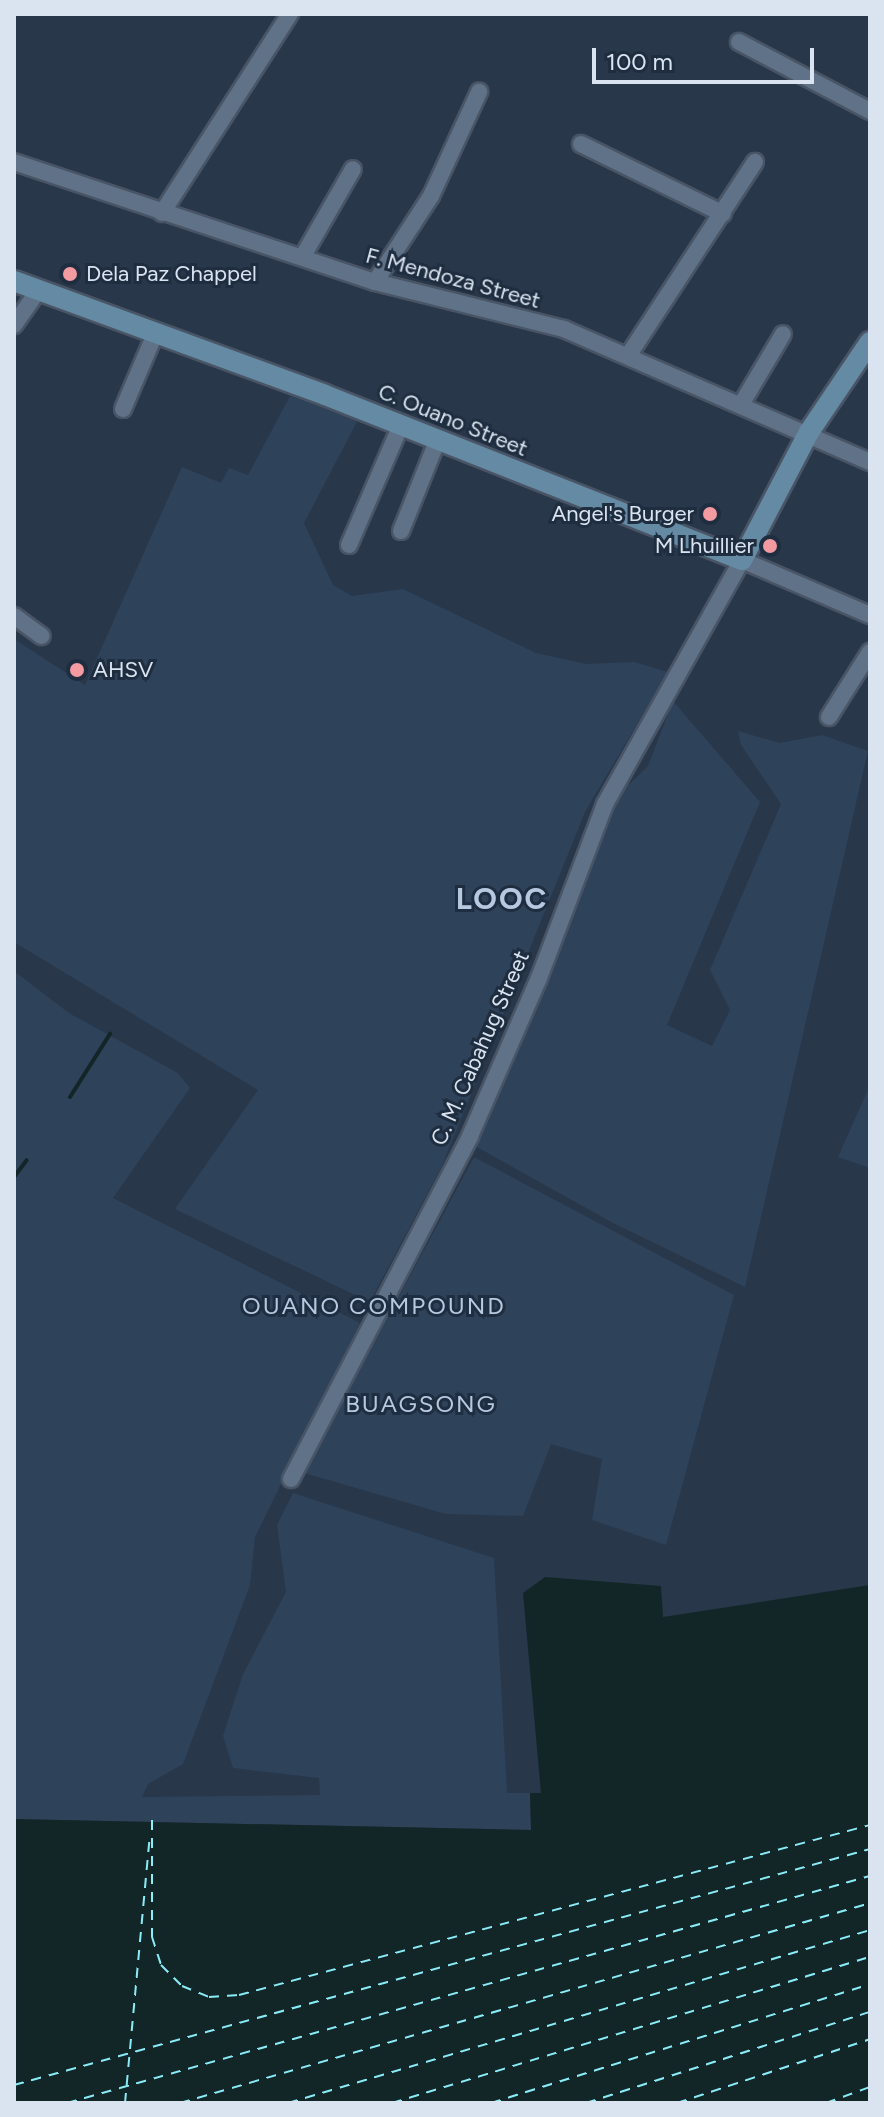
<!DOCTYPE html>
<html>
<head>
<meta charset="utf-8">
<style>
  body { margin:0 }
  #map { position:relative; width:884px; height:2117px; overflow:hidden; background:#28374a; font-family:Figtree,sans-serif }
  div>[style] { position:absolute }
  .built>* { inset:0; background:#2e425a }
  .water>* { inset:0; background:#122628 }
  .stream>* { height:4px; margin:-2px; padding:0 2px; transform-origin:2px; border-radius:2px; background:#122628 }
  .ferry>* { height:2px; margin-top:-1px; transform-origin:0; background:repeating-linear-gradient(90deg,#89ecf7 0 10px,transparent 0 18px) }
  .roads { filter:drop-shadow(2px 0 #495566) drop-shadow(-2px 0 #495566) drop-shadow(0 2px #495566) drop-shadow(0 -2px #495566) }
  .street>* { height:16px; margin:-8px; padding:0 8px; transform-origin:8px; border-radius:8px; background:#607287 }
  .secondary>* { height:20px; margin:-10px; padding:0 10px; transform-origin:10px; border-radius:10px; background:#658aa3 }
  .dots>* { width:22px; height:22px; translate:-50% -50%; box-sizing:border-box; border:4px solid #1e2d3f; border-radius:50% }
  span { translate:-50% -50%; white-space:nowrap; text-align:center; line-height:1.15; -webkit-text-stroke:6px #1e2d3f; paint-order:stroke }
  .poi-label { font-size:22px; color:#dae4f0 }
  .left { translate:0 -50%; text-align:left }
  .right { translate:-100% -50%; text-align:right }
  .street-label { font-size:22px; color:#dae4f0 }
  .neighbourhood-label { font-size:24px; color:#b6c9e0; letter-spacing:2px }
  .district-label { font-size:30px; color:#b6c9e0; font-weight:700; letter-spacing:2px }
  .frame { position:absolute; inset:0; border:16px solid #dae4f0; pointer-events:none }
  .scale { position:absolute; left:592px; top:48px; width:222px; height:36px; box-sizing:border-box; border:4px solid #dae4f0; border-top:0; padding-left:10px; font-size:24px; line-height:28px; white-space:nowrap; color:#dae4f0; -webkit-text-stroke:6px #1e2d3f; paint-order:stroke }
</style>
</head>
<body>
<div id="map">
  <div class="built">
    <i style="clip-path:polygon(290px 396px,359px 418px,304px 523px,333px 585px,352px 596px,403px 589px,536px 653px,586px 664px,634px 662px,668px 672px,585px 812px,442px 1166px,370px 1302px,175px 1209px,258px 1090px,14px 942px,14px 639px,85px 685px,182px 467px,221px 483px,229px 468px,248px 475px)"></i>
    <i style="clip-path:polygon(673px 701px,760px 802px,667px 1025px,712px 1046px,730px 1010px,710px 970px,781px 804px,741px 745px,738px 731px,780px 743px,822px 735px,868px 751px,745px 1287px,613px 1223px,475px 1146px,613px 800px,648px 766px)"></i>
    <i style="clip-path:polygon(14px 971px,69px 1013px,178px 1073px,190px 1088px,113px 1198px,360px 1323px,255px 1537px,250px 1585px,183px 1764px,148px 1784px,142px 1797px,320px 1795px,319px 1778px,233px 1768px,223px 1736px,243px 1674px,286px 1592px,277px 1525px,293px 1493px,494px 1558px,507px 1793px,530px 1793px,531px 1830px,14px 1819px)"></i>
    <i style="clip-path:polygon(870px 1085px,870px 1168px,838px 1157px)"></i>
    <i style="clip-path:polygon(474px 1157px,734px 1295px,666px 1545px,592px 1520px,602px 1459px,551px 1444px,523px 1516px,446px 1514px,304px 1473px)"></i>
  </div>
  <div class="water">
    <i style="clip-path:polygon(545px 1577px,661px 1586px,663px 1617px,870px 1585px,870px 2103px,14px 2103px,14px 1819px,531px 1830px,530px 1793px,541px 1793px,523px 1593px)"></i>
  </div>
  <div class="stream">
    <i style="left:70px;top:1097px;width:75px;rotate:-57.6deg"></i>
    <i style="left:14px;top:1177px;width:21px;rotate:-53deg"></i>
  </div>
  <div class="ferry">
    <i style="left:152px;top:1820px;width:117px;rotate:90deg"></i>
    <i style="left:152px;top:1937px;width:29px;rotate:72deg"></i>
    <i style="left:161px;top:1965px;width:30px;rotate:45deg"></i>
    <i style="left:182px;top:1986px;width:29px;rotate:22deg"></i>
    <i style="left:209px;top:1997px;width:30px;rotate:-4deg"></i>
    <i style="left:239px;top:1995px;width:653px;rotate:-15.08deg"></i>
    <i style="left:14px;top:2085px;width:888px;rotate:-15.41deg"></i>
    <i style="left:67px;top:2103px;width:834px;rotate:-15.79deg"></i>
    <i style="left:125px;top:2103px;width:270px;rotate:-84.7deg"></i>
    <i style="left:180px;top:2103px;width:718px;rotate:-16.16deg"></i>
    <i style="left:288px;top:2103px;width:607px;rotate:-16.55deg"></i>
    <i style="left:392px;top:2103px;width:500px;rotate:-17deg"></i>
    <i style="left:491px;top:2103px;width:397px;rotate:-17.4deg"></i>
    <i style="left:586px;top:2103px;width:298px;rotate:-17.8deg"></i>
    <i style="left:677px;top:2103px;width:203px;rotate:-18.3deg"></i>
    <i style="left:826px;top:2103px;width:47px;rotate:-20deg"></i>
  </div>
  <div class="roads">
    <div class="street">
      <i style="left:739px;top:42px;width:148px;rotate:27.8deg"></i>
      <i style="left:581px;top:144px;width:158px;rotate:26.2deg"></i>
      <i style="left:14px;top:162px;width:380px;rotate:18.4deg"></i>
      <i style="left:375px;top:282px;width:195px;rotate:14deg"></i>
      <i style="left:564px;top:329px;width:334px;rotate:23.5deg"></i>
      <i style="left:162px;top:213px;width:237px;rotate:-57.3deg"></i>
      <i style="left:303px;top:256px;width:100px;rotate:-60.1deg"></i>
      <i style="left:375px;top:282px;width:103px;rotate:-56.9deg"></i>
      <i style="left:431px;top:196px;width:115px;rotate:-65.2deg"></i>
      <i style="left:14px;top:325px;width:42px;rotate:-54.8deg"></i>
      <i style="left:628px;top:356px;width:232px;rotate:-56.8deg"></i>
      <i style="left:742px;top:403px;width:80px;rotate:-59.3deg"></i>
      <i style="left:123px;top:409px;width:82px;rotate:-66.9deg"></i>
      <i style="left:401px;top:531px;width:99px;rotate:-68.1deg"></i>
      <i style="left:349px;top:545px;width:131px;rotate:-66.6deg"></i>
      <i style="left:14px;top:616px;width:34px;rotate:36deg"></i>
      <i style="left:829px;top:717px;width:77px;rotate:-57.8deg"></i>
      <i style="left:291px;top:1479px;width:387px;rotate:-62.4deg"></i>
      <i style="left:470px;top:1136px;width:172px;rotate:-66.4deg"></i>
      <i style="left:539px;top:978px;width:186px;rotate:-69.2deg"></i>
      <i style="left:605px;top:804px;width:280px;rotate:-60.7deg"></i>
      <i style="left:742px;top:560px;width:139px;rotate:23.3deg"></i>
    </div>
    <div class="secondary">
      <i style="left:14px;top:281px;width:331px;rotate:20.1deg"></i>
      <i style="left:325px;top:395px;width:448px;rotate:21.6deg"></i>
      <i style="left:742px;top:560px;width:144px;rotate:-62.4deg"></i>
      <i style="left:809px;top:432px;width:109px;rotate:-55.9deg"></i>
    </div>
  </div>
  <div class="dots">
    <i style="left:70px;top:274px;background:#f49aa1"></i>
    <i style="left:710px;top:514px;background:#f49aa1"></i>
    <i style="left:770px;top:546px;background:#f49aa1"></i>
    <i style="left:77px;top:670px;background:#f49aa1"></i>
  </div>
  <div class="poi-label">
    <span class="left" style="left:86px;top:274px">Dela Paz Chappel</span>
    <span class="right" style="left:694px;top:514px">Angel's Burger</span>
    <span class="right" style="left:754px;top:546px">M Lhuillier</span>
    <span class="left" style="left:93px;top:670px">AHSV</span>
  </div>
  <div class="street-label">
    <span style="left:453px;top:278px;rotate:15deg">F. Mendoza Street</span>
    <span style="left:453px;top:420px;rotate:22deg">C. Ouano Street</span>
    <span style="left:480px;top:1048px;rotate:-66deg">C. M. Cabahug Street</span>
  </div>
  <div class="neighbourhood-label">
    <span style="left:374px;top:1306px">OUANO COMPOUND</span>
    <span style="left:421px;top:1404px">BUAGSONG</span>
  </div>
  <div class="district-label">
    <span style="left:502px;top:899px">LOOC</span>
  </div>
  <div class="frame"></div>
  <div class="scale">100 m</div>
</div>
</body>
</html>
